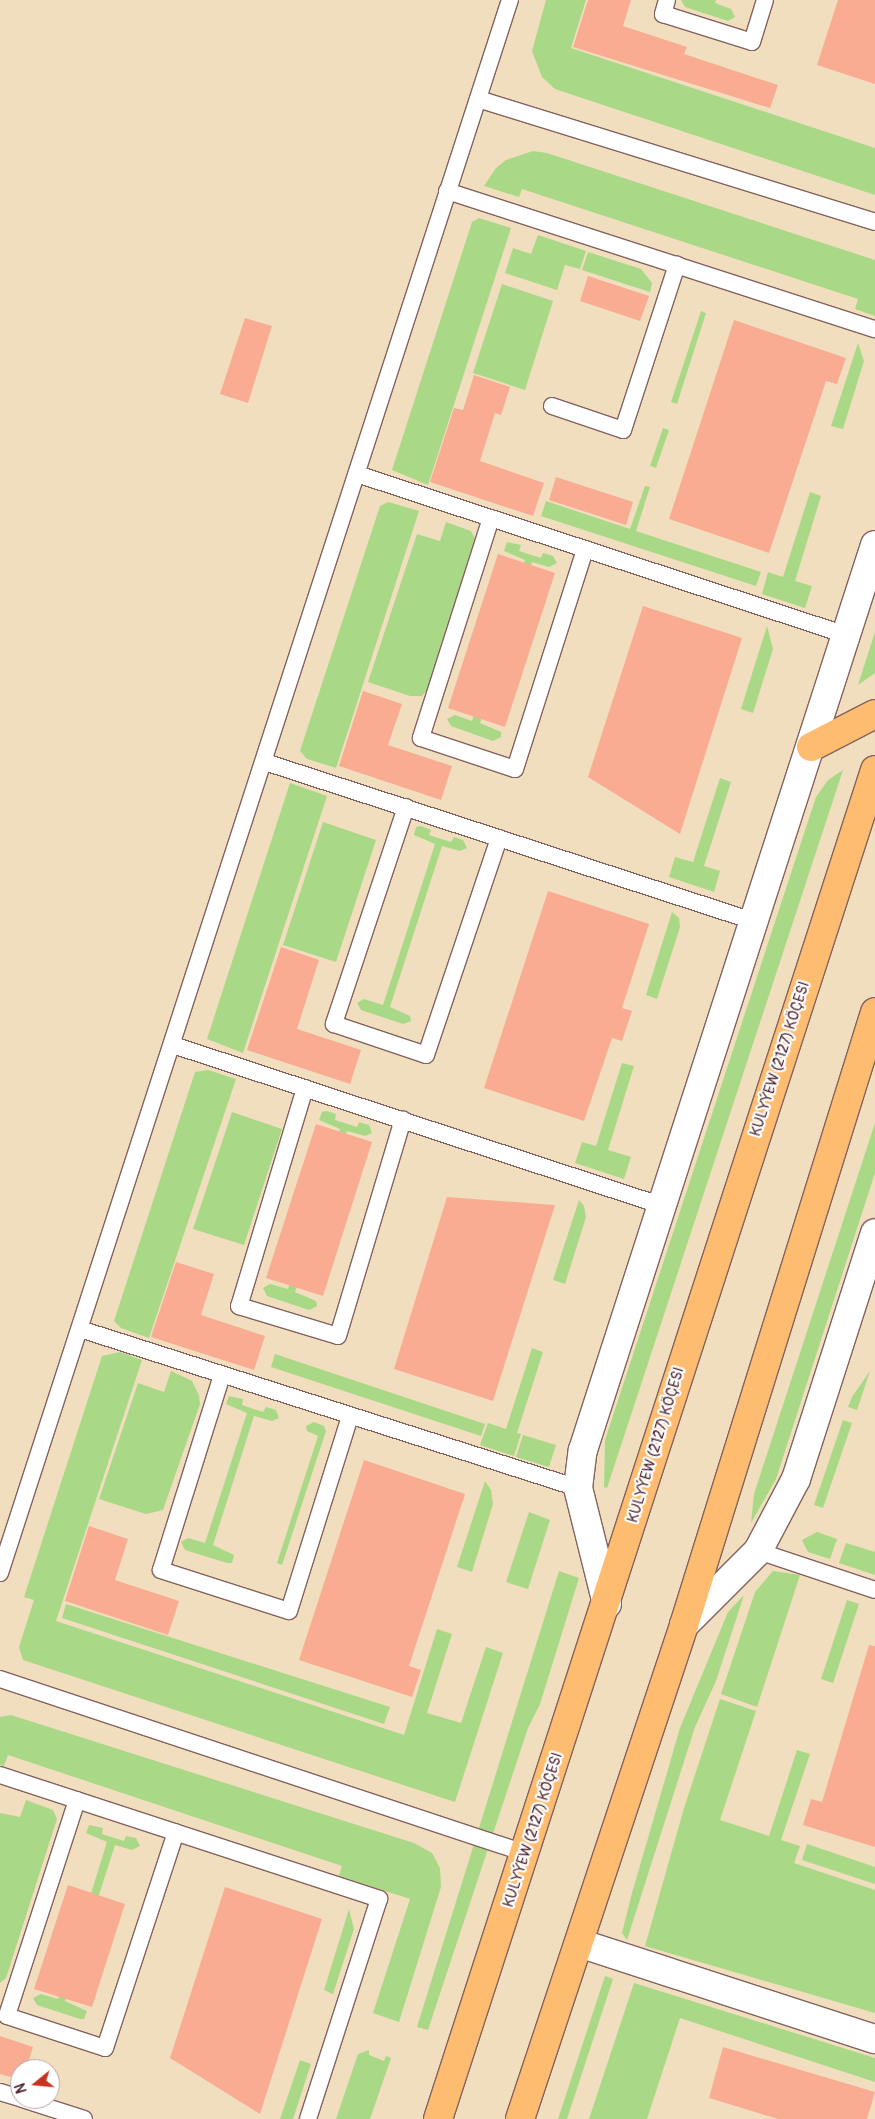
<!DOCTYPE html>
<html>
<head>
<meta charset="utf-8">
<style>
  body { margin:0 }
  #map { position:relative; width:875px; height:2119px; overflow:hidden; background:#f0debe; font-family:Pangolin,sans-serif }
  div>[style] { position:absolute }
  .green>* { inset:0; background:#a9d986 }
  .building>* { inset:0; background:#faac93 }
  .roads { filter:drop-shadow(1px 0 #84625e) drop-shadow(-1px 0 #84625e) drop-shadow(0 1px #84625e) drop-shadow(0 -1px #84625e) }
  .lane>* { height:16px; margin:-8px; padding:0 8px; transform-origin:8px; border-radius:8px; background:#fff }
  .street>* { height:28px; margin:-14px; padding:0 14px; transform-origin:14px; border-radius:14px; background:#fff }
  .highway>* { height:28px; margin:-14px; padding:0 14px; transform-origin:14px; border-radius:14px; background:#fdbc70 }
  span { translate:-50% -50%; white-space:nowrap; text-align:center; line-height:1.15; -webkit-text-stroke:4.5px #fff; paint-order:stroke }
  .street-label { font-size:15px; color:#4a1f2b }
  .north { position:absolute; left:10px; top:2059px; width:50px; height:50px; box-sizing:border-box; background:#fff; border:1px solid #b7a5aa; border-radius:50%; rotate:253deg; font-size:14px; font-weight:700; line-height:20px; text-align:center; color:#4a1f2b }
  .north::after { content:''; display:block; margin:auto; width:18px; height:22px; background:#c8321e; clip-path:polygon(50% 0,100% 100%,50% 72%,0 100%) }
</style>
</head>
<body>
<div id="map">
  <div class="green">
    <i style="clip-path:polygon(546px 0,586px 0,571px 48px,875px 148px,875px 195px,555px 89px,542px 77px,532px 51px)"></i>
    <i style="clip-path:polygon(681px 0,716px 0,715px 3px,731px 9px,735px 17px,728px 21px,685px 7px)"></i>
    <i style="clip-path:polygon(533px 151px,547px 153px,875px 260px,875px 316px,855px 309px,858px 299px,522px 189px,519px 197px,484px 186px,496px 168px,506px 160px)"></i>
    <i style="clip-path:polygon(479px 218px,511px 228px,428px 485px,392px 470px,472px 222px)"></i>
    <i style="clip-path:polygon(538px 235px,586px 251px,580px 269px,565px 265px,557px 290px,505px 273px,513px 248px,531px 254px)"></i>
    <i style="clip-path:polygon(588px 252px,641px 269px,652px 283px,650px 292px,582px 270px)"></i>
    <i style="clip-path:polygon(502px 284px,553px 301px,525px 390px,473px 373px)"></i>
    <i style="clip-path:polygon(701px 311px,706px 313px,677px 404px,671px 402px)"></i>
    <i style="clip-path:polygon(858px 343px,864px 361px,843px 429px,831px 426px)"></i>
    <i style="clip-path:polygon(663px 428px,669px 430px,656px 468px,650px 466px)"></i>
    <i style="clip-path:polygon(645px 486px,650px 487px,636px 531px,761px 572px,756px 586px,541px 516px,546px 501px,630px 529px)"></i>
    <i style="clip-path:polygon(810px 492px,821px 496px,795px 581px,812px 586px,805px 608px,762px 594px,768px 572px,783px 577px)"></i>
    <i style="clip-path:polygon(388px 502px,419px 511px,336px 768px,307px 759px,300px 751px,380px 506px)"></i>
    <i style="clip-path:polygon(446px 522px,471px 531px,476px 541px,429px 688px,422px 696px,410px 696px,368px 682px,417px 534px,440px 541px)"></i>
    <i style="clip-path:polygon(507px 542px,521px 545px,519px 551px,541px 558px,543px 553px,553px 556px,557px 563px,549px 567px,532px 562px,480px 723px,501px 732px,501px 737px,493px 741px,451px 726px,447px 719px,455px 715px,472px 721px,525px 560px,504px 551px)"></i>
    <i style="clip-path:polygon(767px 626px,773px 649px,753px 713px,741px 709px)"></i>
    <i style="clip-path:polygon(875px 632px,875px 673px,858px 685px)"></i>
    <i style="clip-path:polygon(843px 770px,607px 1488px,604px 1487px,605px 1440px,816px 797px,828px 780px)"></i>
    <i style="clip-path:polygon(720px 778px,731px 782px,704px 866px,720px 871px,714px 892px,669px 877px,675px 857px,693px 862px)"></i>
    <i style="clip-path:polygon(290px 783px,327px 796px,243px 1053px,207px 1039px)"></i>
    <i style="clip-path:polygon(323px 822px,376px 840px,336px 962px,283px 945px)"></i>
    <i style="clip-path:polygon(421px 826px,431px 830px,429px 835px,451px 842px,454px 837px,463px 840px,467px 848px,460px 851px,442px 846px,390px 1007px,410px 1016px,411px 1021px,403px 1024px,361px 1010px,357px 1003px,364px 999px,383px 1005px,435px 844px,414px 835px,416px 827px)"></i>
    <i style="clip-path:polygon(672px 912px,679px 918px,680px 927px,657px 999px,646px 995px)"></i>
    <i style="clip-path:polygon(622px 1063px,634px 1066px,608px 1150px,631px 1157px,624px 1179px,575px 1163px,582px 1142px,596px 1146px)"></i>
    <i style="clip-path:polygon(208px 1070px,236px 1079px,149px 1338px,121px 1328px,114px 1321px,195px 1072px)"></i>
    <i style="clip-path:polygon(327px 1111px,336px 1114px,335px 1120px,357px 1127px,359px 1122px,369px 1125px,372px 1133px,365px 1136px,347px 1131px,295px 1292px,316px 1301px,317px 1306px,309px 1310px,267px 1296px,263px 1288px,270px 1284px,288px 1289px,340px 1129px,319px 1120px,322px 1112px)"></i>
    <i style="clip-path:polygon(232px 1112px,282px 1129px,244px 1245px,193px 1229px)"></i>
    <i style="clip-path:polygon(875px 1123px,875px 1173px,776px 1479px,751px 1523px,754px 1494px)"></i>
    <i style="clip-path:polygon(579px 1200px,584px 1206px,586px 1217px,565px 1284px,553px 1280px)"></i>
    <i style="clip-path:polygon(532px 1348px,543px 1352px,517px 1433px,521px 1434px,514px 1456px,480px 1445px,488px 1423px,506px 1429px)"></i>
    <i style="clip-path:polygon(120px 1352px,142px 1360px,56px 1621px,404px 1735px,437px 1629px,452px 1634px,427px 1713px,461px 1723px,486px 1647px,503px 1653px,455px 1802px,23px 1660px,19px 1647px,34px 1600px,24px 1597px,102px 1356px)"></i>
    <i style="clip-path:polygon(275px 1354px,485px 1424px,481px 1436px,271px 1367px)"></i>
    <i style="clip-path:polygon(171px 1371px,192px 1381px,199px 1395px,200px 1404px,163px 1510px,146px 1514px,99px 1499px,138px 1383px,164px 1392px)"></i>
    <i style="clip-path:polygon(870px 1371px,857px 1410px,848px 1407px,852px 1397px)"></i>
    <i style="clip-path:polygon(229px 1396px,243px 1399px,242px 1405px,263px 1412px,266px 1407px,276px 1410px,279px 1418px,272px 1421px,254px 1416px,213px 1545px,234px 1555px,232px 1563px,227px 1563px,185px 1550px,181px 1542px,188px 1538px,205px 1543px,247px 1413px,226px 1404px)"></i>
    <i style="clip-path:polygon(843px 1420px,852px 1423px,823px 1508px,814px 1505px)"></i>
    <i style="clip-path:polygon(314px 1422px,324px 1426px,326px 1431px,282px 1565px,277px 1563px,318px 1436px,307px 1431px,306px 1426px)"></i>
    <i style="clip-path:polygon(523px 1435px,556px 1445px,549px 1467px,516px 1457px)"></i>
    <i style="clip-path:polygon(485px 1481px,491px 1490px,493px 1504px,472px 1572px,457px 1567px)"></i>
    <i style="clip-path:polygon(529px 1512px,550px 1520px,528px 1589px,506px 1582px)"></i>
    <i style="clip-path:polygon(817px 1532px,837px 1539px,830px 1559px,808px 1552px,802px 1540px)"></i>
    <i style="clip-path:polygon(846px 1543px,875px 1552px,875px 1575px,839px 1563px)"></i>
    <i style="clip-path:polygon(559px 1571px,579px 1578px,540px 1704px,528px 1728px,428px 2030px,417px 2027px)"></i>
    <i style="clip-path:polygon(773px 1571px,800px 1575px,757px 1707px,721px 1694px,755px 1592px)"></i>
    <i style="clip-path:polygon(744px 1595px,716px 1681px,695px 1727px,627px 1940px,622px 1933px,632px 1893px,680px 1728px,728px 1612px)"></i>
    <i style="clip-path:polygon(847px 1600px,859px 1604px,833px 1683px,821px 1679px)"></i>
    <i style="clip-path:polygon(66px 1604px,390px 1707px,384px 1724px,62px 1618px)"></i>
    <i style="clip-path:polygon(720px 1699px,756px 1711px,720px 1820px,769px 1836px,797px 1750px,810px 1754px,781px 1840px,800px 1846px,794px 1863px,875px 1890px,875px 2013px,645px 1946px,684px 1808px)"></i>
    <i style="clip-path:polygon(11px 1715px,414px 1843px,432px 1853px,440px 1868px,441px 1887px,399px 2022px,373px 2013px,410px 1899px,339px 1876px,342px 1866px,8px 1755px,4px 1766px,0 1765px,0 1717px)"></i>
    <i style="clip-path:polygon(26px 1800px,53px 1810px,57px 1819px,6px 1978px,0 1983px,0 1813px,20px 1817px)"></i>
    <i style="clip-path:polygon(89px 1825px,103px 1828px,102px 1834px,124px 1841px,126px 1836px,136px 1838px,140px 1846px,132px 1850px,115px 1845px,65px 2001px,87px 2011px,84px 2019px,80px 2019px,37px 2005px,33px 1998px,41px 1994px,58px 1999px,107px 1842px,86px 1833px)"></i>
    <i style="clip-path:polygon(807px 1844px,875px 1867px,875px 1884px,802px 1860px)"></i>
    <i style="clip-path:polygon(349px 1909px,354px 1929px,333px 1994px,324px 1990px)"></i>
    <i style="clip-path:polygon(605px 1976px,613px 1979px,567px 2119px,558px 2119px)"></i>
    <i style="clip-path:polygon(634px 1983px,875px 2058px,875px 2082px,680px 2018px,647px 2119px,589px 2119px)"></i>
    <i style="clip-path:polygon(369px 2050px,369px 2055px,384px 2061px,386px 2056px,391px 2058px,370px 2119px,336px 2119px,358px 2054px)"></i>
    <i style="clip-path:polygon(300px 2060px,311px 2064px,293px 2119px,280px 2119px)"></i>
  </div>
  <div class="building">
    <i style="clip-path:polygon(588px 0,631px 0,623px 26px,687px 47px,684px 54px,778px 85px,770px 108px,573px 47px)"></i>
    <i style="clip-path:polygon(838px 0,875px 0,875px 84px,817px 65px)"></i>
    <i style="clip-path:polygon(588px 276px,649px 296px,640px 321px,580px 301px)"></i>
    <i style="clip-path:polygon(245px 318px,272px 326px,248px 403px,220px 394px)"></i>
    <i style="clip-path:polygon(734px 320px,846px 358px,837px 384px,826px 381px,769px 553px,669px 519px)"></i>
    <i style="clip-path:polygon(474px 375px,510px 387px,501px 415px,495px 413px,480px 461px,544px 483px,533px 516px,430px 482px,454px 408px,463px 410px)"></i>
    <i style="clip-path:polygon(556px 477px,633px 502px,626px 525px,549px 500px)"></i>
    <i style="clip-path:polygon(498px 554px,555px 573px,505px 727px,448px 708px)"></i>
    <i style="clip-path:polygon(643px 606px,742px 638px,680px 834px,588px 777px)"></i>
    <i style="clip-path:polygon(363px 691px,402px 704px,388px 745px,452px 766px,441px 800px,339px 766px)"></i>
    <i style="clip-path:polygon(548px 891px,649px 924px,622px 1008px,632px 1011px,622px 1041px,612px 1038px,584px 1121px,484px 1088px)"></i>
    <i style="clip-path:polygon(281px 947px,319px 960px,297px 1029px,361px 1050px,350px 1084px,247px 1050px)"></i>
    <i style="clip-path:polygon(316px 1124px,372px 1142px,323px 1296px,266px 1278px)"></i>
    <i style="clip-path:polygon(447px 1197px,555px 1205px,493px 1401px,394px 1369px)"></i>
    <i style="clip-path:polygon(176px 1262px,214px 1274px,201px 1315px,265px 1336px,254px 1370px,151px 1337px)"></i>
    <i style="clip-path:polygon(364px 1460px,465px 1494px,409px 1666px,421px 1670px,412px 1697px,299px 1660px)"></i>
    <i style="clip-path:polygon(89px 1526px,128px 1539px,115px 1580px,179px 1601px,168px 1635px,65px 1601px)"></i>
    <i style="clip-path:polygon(869px 1645px,875px 1646px,875px 1847px,803px 1825px,811px 1799px,822px 1802px)"></i>
    <i style="clip-path:polygon(68px 1885px,125px 1904px,92px 2007px,34px 1989px)"></i>
    <i style="clip-path:polygon(225px 1887px,322px 1919px,260px 2114px,170px 2058px)"></i>
    <i style="clip-path:polygon(0 2036px,33px 2047px,26px 2069px,20px 2069px,20px 2080px,0 2074px)"></i>
    <i style="clip-path:polygon(723px 2047px,875px 2092px,867px 2119px,778px 2119px,709px 2098px)"></i>
  </div>
  <div class="roads">
    <div class="lane">
      <i style="left:667px;top:0;width:15px;rotate:106deg"></i>
      <i style="left:663px;top:14px;width:93px;rotate:17.5deg"></i>
      <i style="left:752px;top:42px;width:44px;rotate:-72.8deg"></i>
      <i style="left:478px;top:99px;width:416px;rotate:17.2deg"></i>
      <i style="left:447px;top:191px;width:450px;rotate:17.9deg"></i>
      <i style="left:552px;top:406px;width:75px;rotate:18.7deg"></i>
      <i style="left:623px;top:430px;width:174px;rotate:-71.9deg"></i>
      <i style="left:357px;top:474px;width:515px;rotate:18.22deg"></i>
      <i style="left:491px;top:518px;width:231px;rotate:107.7deg"></i>
      <i style="left:421px;top:738px;width:99px;rotate:18.3deg"></i>
      <i style="left:515px;top:769px;width:231px;rotate:-72.3deg"></i>
      <i style="left:265px;top:762px;width:513px;rotate:18.05deg"></i>
      <i style="left:406px;top:807px;width:229px;rotate:108.4deg"></i>
      <i style="left:334px;top:1024px;width:97px;rotate:18.6deg"></i>
      <i style="left:426px;top:1055px;width:229px;rotate:-71.4deg"></i>
      <i style="left:173px;top:1045px;width:516px;rotate:18.19deg"></i>
      <i style="left:305px;top:1088px;width:228px;rotate:106.8deg"></i>
      <i style="left:239px;top:1306px;width:103px;rotate:16.9deg"></i>
      <i style="left:338px;top:1336px;width:226px;rotate:-73.3deg"></i>
      <i style="left:80px;top:1329px;width:523px;rotate:17.71deg"></i>
      <i style="left:222px;top:1375px;width:204px;rotate:107.4deg"></i>
      <i style="left:161px;top:1570px;width:134px;rotate:17.8deg"></i>
      <i style="left:289px;top:1611px;width:204px;rotate:-72.6deg"></i>
      <i style="left:758px;top:1551px;width:123px;rotate:18.4deg"></i>
      <i style="left:0;top:1573px;width:1654px;rotate:-72.04deg"></i>
      <i style="left:0;top:1679px;width:553px;rotate:18.34deg"></i>
      <i style="left:0;top:1775px;width:399px;rotate:18.1deg"></i>
      <i style="left:379px;top:1899px;width:231px;rotate:107.9deg"></i>
      <i style="left:77px;top:1800px;width:227px;rotate:108deg"></i>
      <i style="left:7px;top:2016px;width:103px;rotate:18.1deg"></i>
      <i style="left:105px;top:2048px;width:227px;rotate:-71.8deg"></i>
      <i style="left:0;top:2092px;width:21px;rotate:17deg"></i>
      <i style="left:22px;top:2099px;width:65px;rotate:17.9deg"></i>
    </div>
    <div class="street">
      <i style="left:607px;top:1604px;width:120px;rotate:-104deg"></i>
      <i style="left:578px;top:1488px;width:38px;rotate:-83deg"></i>
      <i style="left:583px;top:1450px;width:951px;rotate:-72.12deg"></i>
      <i style="left:684px;top:1625px;width:105px;rotate:-45deg"></i>
      <i style="left:758px;top:1551px;width:81px;rotate:-62.2deg"></i>
      <i style="left:796px;top:1479px;width:258px;rotate:-72.2deg"></i>
      <i style="left:579px;top:1943px;width:311px;rotate:18deg"></i>
    </div>
    <div class="highway">
      <i style="left:811px;top:747px;width:72px;rotate:-27.3deg"></i>
      <i style="left:438px;top:2119px;width:1418px;rotate:-72.05deg"></i>
      <i style="left:520px;top:2119px;width:521px;rotate:-71.63deg"></i>
      <i style="left:684px;top:1625px;width:642px;rotate:-72.69deg"></i>
    </div>
  </div>
  <div class="street-label">
    <span style="left:780px;top:1059px;rotate:-72deg">KULYÝEW (2127) KÖÇESI</span>
    <span style="left:656px;top:1445px;rotate:-73deg">KULYÝEW (2127) KÖÇESI</span>
    <span style="left:533px;top:1830px;rotate:-72deg">KULYÝEW (2127) KÖÇESI</span>
  </div>
  <div class="north">N</div>
</div>
</body>
</html>
